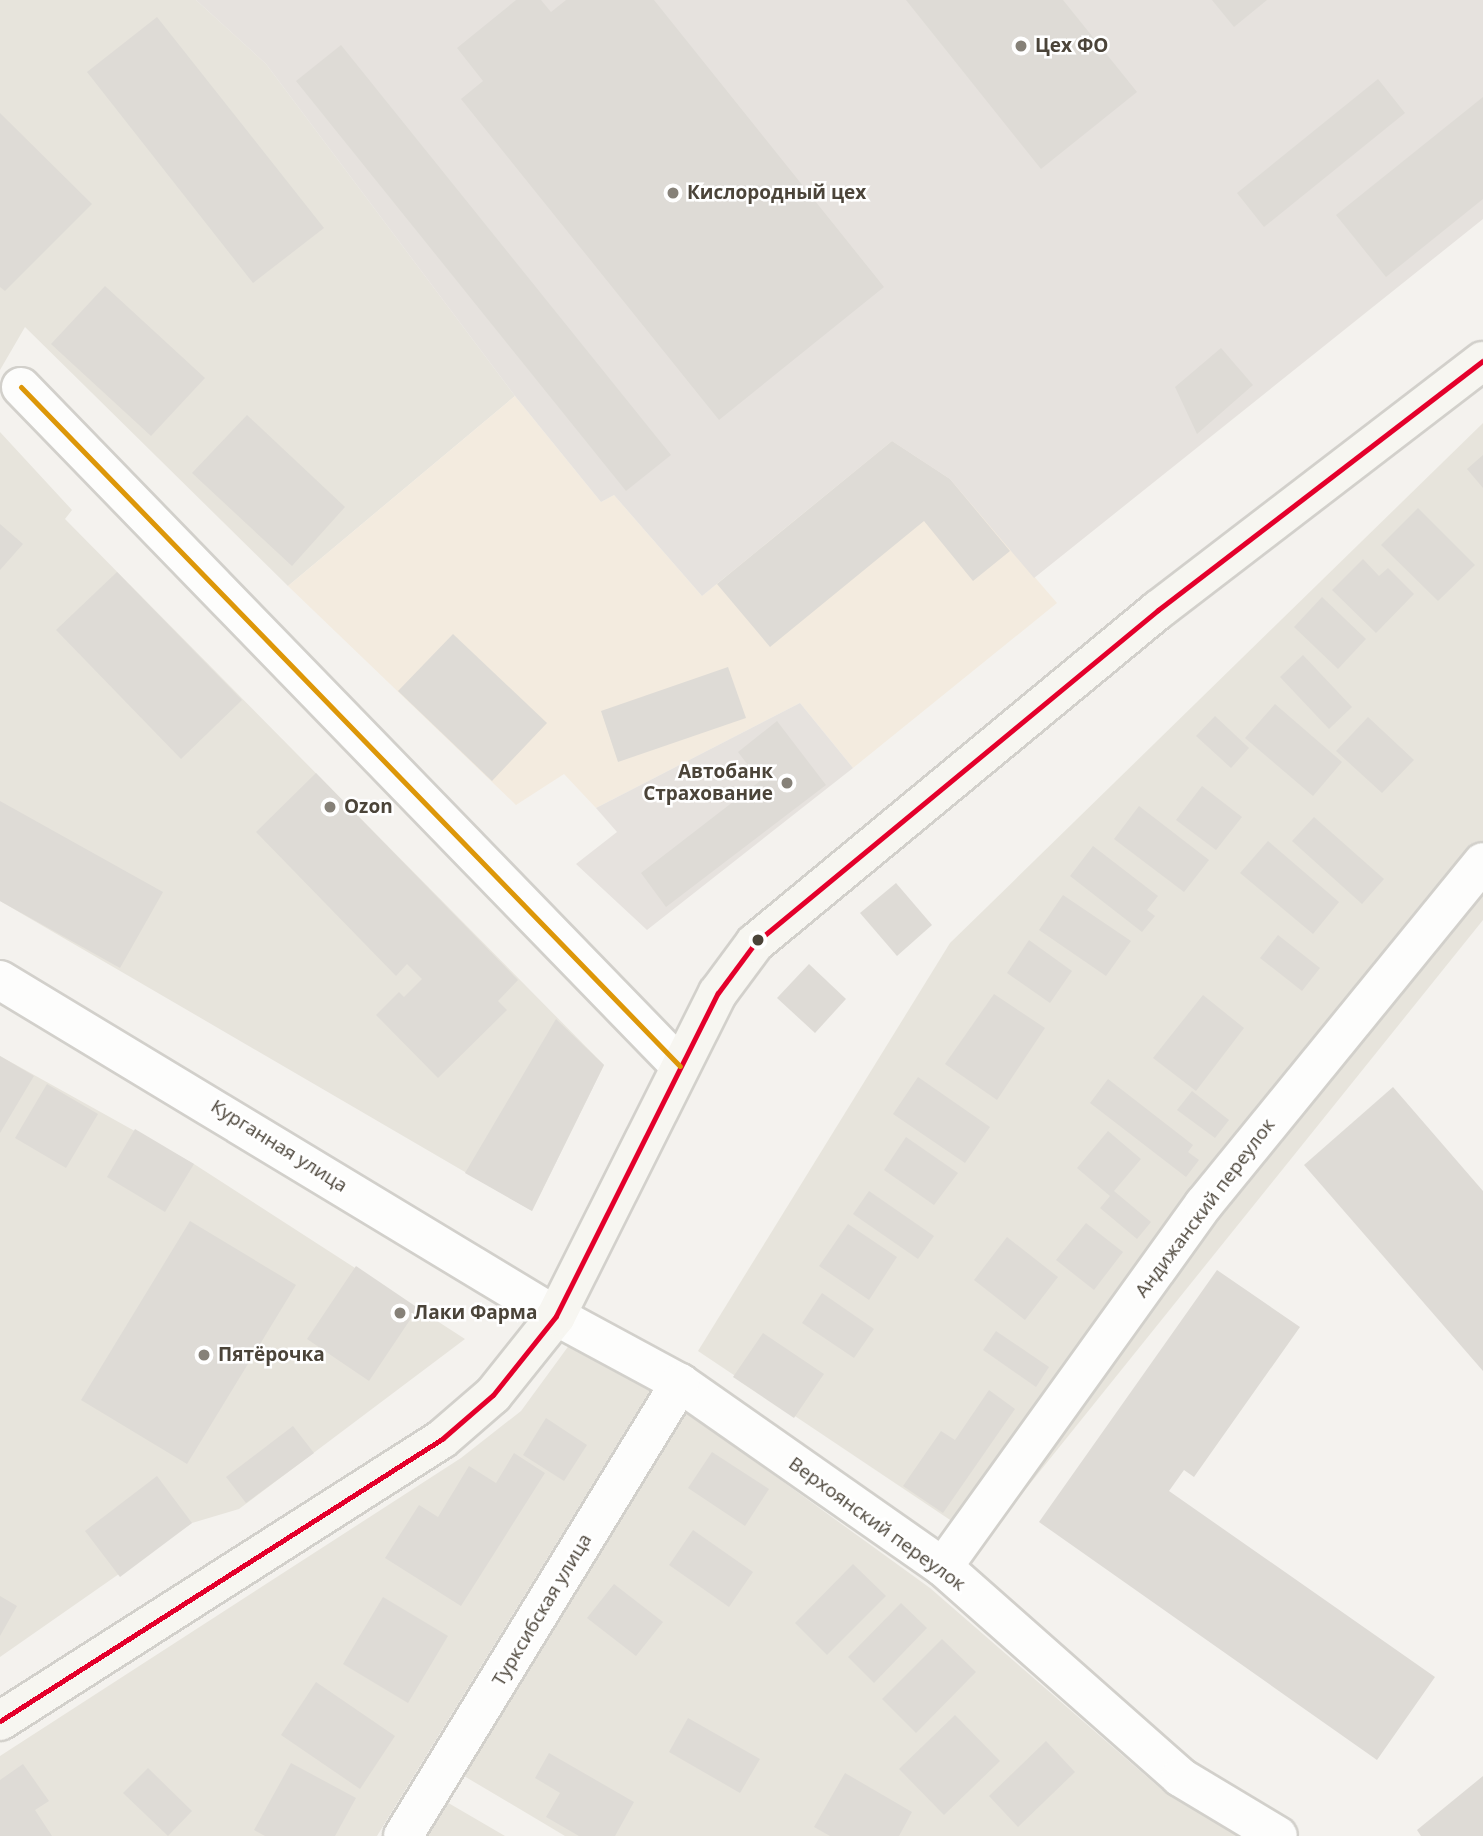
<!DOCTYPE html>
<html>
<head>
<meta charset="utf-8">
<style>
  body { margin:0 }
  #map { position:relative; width:1483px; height:1836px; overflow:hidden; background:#f4f2ee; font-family:"Open Sans",sans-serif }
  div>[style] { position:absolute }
  .residential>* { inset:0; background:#e7e4dc }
  .commercial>* { inset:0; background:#f3ebdf }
  .industrial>* { inset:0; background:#e6e2de }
  .building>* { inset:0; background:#dedbd6 }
  .roads { filter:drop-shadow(2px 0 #d2d0cb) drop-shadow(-2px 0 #d2d0cb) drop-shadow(0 2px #d2d0cb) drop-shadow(0 -2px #d2d0cb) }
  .street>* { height:38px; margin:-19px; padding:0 19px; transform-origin:19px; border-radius:19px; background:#fdfdfc }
  .secondary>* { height:38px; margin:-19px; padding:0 19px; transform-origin:19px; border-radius:19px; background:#f7f6f1 }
  .bus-1>* { height:5px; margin:-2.5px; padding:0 2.5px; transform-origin:2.5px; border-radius:2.5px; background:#e4002b }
  .bus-2>* { height:5px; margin:-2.5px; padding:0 2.5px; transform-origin:2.5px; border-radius:2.5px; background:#dd9709 }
  .dots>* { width:19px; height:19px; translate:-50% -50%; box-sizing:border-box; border:4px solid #fff; border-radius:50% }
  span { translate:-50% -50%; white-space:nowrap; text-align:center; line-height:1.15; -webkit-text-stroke:5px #fff; paint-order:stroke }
  .poi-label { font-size:19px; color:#4b4439; font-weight:700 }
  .left { translate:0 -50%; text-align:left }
  .right { translate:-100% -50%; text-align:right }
  .street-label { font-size:19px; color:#4b4439 }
</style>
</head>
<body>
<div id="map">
  <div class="residential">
    <i style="clip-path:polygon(0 0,196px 0,266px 64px,515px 396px,288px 586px,25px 327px,0 370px)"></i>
    <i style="clip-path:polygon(1483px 423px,1483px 920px,983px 1542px,698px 1351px,950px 943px)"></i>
    <i style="clip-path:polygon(0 432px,72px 510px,65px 519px,604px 1065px,532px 1211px,0 901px)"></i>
    <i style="clip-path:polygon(0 1056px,194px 1164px,465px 1339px,239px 1509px,192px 1523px,0 1657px)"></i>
    <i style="clip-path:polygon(570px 1344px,651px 1389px,377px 1836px,0 1836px,0 1756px,461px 1458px,521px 1411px)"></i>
    <i style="clip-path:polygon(684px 1410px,930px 1588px,1161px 1789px,1238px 1836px,565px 1836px,459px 1773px)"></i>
    <i style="clip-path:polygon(445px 1801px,505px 1836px,422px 1836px)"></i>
  </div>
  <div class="commercial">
    <i style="clip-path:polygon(515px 396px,601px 502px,614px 495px,702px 596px,892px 441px,950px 479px,1057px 603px,853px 768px,800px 703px,596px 808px,564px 774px,516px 805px,288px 586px)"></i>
  </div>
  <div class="industrial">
    <i style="clip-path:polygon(196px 0,1483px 0,1483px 219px,1034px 578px,950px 479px,892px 441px,702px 596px,614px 495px,601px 502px,515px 396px,266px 64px)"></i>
    <i style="clip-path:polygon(800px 703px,853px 768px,647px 930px,576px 864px,617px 832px,596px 808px)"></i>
  </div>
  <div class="building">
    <i style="clip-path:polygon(516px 0,541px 0,551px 12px,566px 0,654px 0,884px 287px,719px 420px,461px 99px,483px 81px,457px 48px)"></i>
    <i style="clip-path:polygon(906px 0,1063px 0,1137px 92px,1041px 169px)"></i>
    <i style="clip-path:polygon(1212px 0,1267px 0,1234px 27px)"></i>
    <i style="clip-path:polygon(157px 17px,324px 228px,253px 283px,87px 72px)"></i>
    <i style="clip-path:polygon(341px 45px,671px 455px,626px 491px,296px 81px)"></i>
    <i style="clip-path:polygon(1378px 79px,1405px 113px,1264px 227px,1237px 193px)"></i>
    <i style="clip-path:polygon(1483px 97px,1483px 199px,1386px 277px,1336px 215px)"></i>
    <i style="clip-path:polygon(0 113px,92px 204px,5px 291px,0 287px)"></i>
    <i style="clip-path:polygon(105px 286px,205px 378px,151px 436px,51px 344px)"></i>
    <i style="clip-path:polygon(1221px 348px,1253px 385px,1197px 434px,1175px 387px)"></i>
    <i style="clip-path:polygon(247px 415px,345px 507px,292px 566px,192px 473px)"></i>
    <i style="clip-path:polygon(892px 441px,950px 479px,1010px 551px,973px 581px,924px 521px,770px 647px,717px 584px)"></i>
    <i style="clip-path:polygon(1483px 455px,1483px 488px,1467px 469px)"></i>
    <i style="clip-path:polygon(1418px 508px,1475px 565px,1438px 601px,1381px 545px)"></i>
    <i style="clip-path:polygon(0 524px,23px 544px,0 570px)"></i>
    <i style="clip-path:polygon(1363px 559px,1379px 576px,1388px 568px,1414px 594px,1376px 633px,1332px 590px)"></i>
    <i style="clip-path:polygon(117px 572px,242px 700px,181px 759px,56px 630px)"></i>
    <i style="clip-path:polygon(1322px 597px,1366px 639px,1338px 669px,1294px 627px)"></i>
    <i style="clip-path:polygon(453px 634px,547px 723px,492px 781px,398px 691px)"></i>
    <i style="clip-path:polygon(1303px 655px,1352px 707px,1329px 729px,1280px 677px)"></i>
    <i style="clip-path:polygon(728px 667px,746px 718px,618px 762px,601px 711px)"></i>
    <i style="clip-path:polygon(1275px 704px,1342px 762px,1313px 796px,1245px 738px)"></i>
    <i style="clip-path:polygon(1215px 716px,1249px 748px,1231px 768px,1196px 736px)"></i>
    <i style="clip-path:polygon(1368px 717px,1414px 760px,1382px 793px,1336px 751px)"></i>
    <i style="clip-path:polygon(777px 721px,826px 785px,666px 907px,641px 873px,760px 781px,738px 752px)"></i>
    <i style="clip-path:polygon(316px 773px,518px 980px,498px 1001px,507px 1010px,438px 1078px,376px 1015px,399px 992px,404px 997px,422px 979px,407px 964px,396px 976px,256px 832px)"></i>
    <i style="clip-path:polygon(1202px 786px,1242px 817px,1216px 850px,1176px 820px)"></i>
    <i style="clip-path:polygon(0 801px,163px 892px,120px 968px,0 901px)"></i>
    <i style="clip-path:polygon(1139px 806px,1209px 860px,1184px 892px,1114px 839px)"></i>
    <i style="clip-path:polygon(1314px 817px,1384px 879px,1362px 904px,1292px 841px)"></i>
    <i style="clip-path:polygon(1268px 841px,1339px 902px,1313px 934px,1240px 873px)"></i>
    <i style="clip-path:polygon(1093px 846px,1158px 896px,1147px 910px,1155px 916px,1142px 932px,1070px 876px)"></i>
    <i style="clip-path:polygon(896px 883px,932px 925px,897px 956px,860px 913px)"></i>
    <i style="clip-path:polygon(1063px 895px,1131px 941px,1106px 976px,1039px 930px)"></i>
    <i style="clip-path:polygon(1278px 935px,1320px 968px,1302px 991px,1260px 958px)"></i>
    <i style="clip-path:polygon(1029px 940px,1072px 971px,1050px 1003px,1007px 973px)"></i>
    <i style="clip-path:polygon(809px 964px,846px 999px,815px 1033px,777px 998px)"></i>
    <i style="clip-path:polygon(994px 994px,1045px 1028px,997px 1100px,945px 1064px)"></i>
    <i style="clip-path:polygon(1203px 995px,1244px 1028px,1196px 1091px,1153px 1058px)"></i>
    <i style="clip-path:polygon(556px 1019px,604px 1065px,532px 1211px,465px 1173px)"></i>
    <i style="clip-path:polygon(0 1056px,34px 1076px,0 1133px)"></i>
    <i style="clip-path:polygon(918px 1077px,990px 1127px,965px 1163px,893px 1114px)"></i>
    <i style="clip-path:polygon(1108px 1079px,1193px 1145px,1188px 1152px,1199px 1160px,1186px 1177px,1090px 1103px)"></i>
    <i style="clip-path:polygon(47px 1084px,98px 1114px,66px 1168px,15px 1138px)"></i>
    <i style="clip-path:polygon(1393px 1087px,1483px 1191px,1483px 1371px,1304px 1165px)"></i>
    <i style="clip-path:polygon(1192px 1091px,1229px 1120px,1215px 1138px,1177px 1110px)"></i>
    <i style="clip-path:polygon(135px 1129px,194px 1164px,165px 1212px,107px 1177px)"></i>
    <i style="clip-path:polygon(1108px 1131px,1141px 1159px,1114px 1191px,1151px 1222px,1137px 1239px,1100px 1208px,1110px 1196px,1077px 1168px)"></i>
    <i style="clip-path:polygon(906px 1137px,958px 1173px,934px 1205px,884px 1170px)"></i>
    <i style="clip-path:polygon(869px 1191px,934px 1236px,918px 1259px,853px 1214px)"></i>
    <i style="clip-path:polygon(190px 1221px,296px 1285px,187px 1464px,81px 1400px)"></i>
    <i style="clip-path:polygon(1086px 1223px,1123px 1252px,1094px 1290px,1056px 1260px)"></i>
    <i style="clip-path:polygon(848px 1224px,897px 1257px,869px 1300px,819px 1266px)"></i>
    <i style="clip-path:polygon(1007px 1237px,1058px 1277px,1025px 1320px,974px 1280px)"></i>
    <i style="clip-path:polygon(356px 1266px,418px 1308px,369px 1381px,307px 1339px)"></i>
    <i style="clip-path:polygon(1217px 1270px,1300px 1327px,1194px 1477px,1184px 1470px,1169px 1491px,1435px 1677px,1377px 1760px,1039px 1522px)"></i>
    <i style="clip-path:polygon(822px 1293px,874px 1329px,854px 1358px,802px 1323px)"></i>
    <i style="clip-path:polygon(996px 1331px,1049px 1367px,1036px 1387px,983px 1350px)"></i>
    <i style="clip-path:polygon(763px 1333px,824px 1374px,794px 1418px,733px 1377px)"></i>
    <i style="clip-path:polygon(989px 1390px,1015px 1409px,943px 1513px,903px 1486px,941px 1431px,955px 1440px)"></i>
    <i style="clip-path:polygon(546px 1418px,587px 1445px,564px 1481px,523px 1455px)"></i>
    <i style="clip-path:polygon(293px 1426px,314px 1453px,246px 1503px,226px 1477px)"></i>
    <i style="clip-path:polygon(712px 1452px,769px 1489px,745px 1526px,688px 1488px)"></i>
    <i style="clip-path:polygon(514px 1453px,545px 1473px,461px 1606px,385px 1558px,419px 1505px,438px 1517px,469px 1466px,496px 1483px)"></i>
    <i style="clip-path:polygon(157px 1476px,192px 1523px,120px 1577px,85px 1531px)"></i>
    <i style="clip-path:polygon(693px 1530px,753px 1572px,729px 1607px,669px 1565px)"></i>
    <i style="clip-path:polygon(853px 1564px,886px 1596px,827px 1655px,795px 1623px)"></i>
    <i style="clip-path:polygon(614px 1584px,663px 1622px,636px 1656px,587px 1618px)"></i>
    <i style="clip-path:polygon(0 1596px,17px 1606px,0 1636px)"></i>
    <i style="clip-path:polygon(383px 1597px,448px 1636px,408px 1703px,343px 1664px)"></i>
    <i style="clip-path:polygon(901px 1603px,927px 1628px,874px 1683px,848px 1657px)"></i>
    <i style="clip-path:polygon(942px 1639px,976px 1672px,916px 1733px,882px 1699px)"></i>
    <i style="clip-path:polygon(316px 1682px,395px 1736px,360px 1789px,281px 1735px)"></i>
    <i style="clip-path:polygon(955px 1715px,1000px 1761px,944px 1815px,899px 1769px)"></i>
    <i style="clip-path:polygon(688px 1718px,760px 1759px,740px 1793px,669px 1752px)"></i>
    <i style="clip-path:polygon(1046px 1741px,1075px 1772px,1018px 1827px,989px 1796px)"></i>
    <i style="clip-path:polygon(549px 1753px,634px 1802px,615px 1836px,579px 1836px,546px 1817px,560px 1793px,535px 1778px)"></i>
    <i style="clip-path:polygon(291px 1763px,356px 1798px,335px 1836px,265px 1836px,254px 1830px)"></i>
    <i style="clip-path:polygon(23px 1764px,49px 1801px,35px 1810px,52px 1836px,0 1836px,0 1780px)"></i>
    <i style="clip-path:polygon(148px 1768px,192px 1811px,168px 1836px,123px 1793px)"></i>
    <i style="clip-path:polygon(845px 1773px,912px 1812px,899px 1836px,830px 1836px,814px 1827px)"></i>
    <i style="clip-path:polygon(1483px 1776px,1483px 1836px,1421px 1836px,1417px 1830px)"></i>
  </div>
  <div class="roads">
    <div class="street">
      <i style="left:21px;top:387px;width:946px;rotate:45.86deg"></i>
      <i style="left:0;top:980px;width:650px;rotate:31.15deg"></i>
      <i style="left:556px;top:1316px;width:141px;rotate:28.4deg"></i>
      <i style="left:680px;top:1383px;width:321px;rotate:35deg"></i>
      <i style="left:943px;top:1567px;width:317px;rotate:41.5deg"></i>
      <i style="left:1180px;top:1777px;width:114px;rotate:31deg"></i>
      <i style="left:943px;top:1567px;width:447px;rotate:-54.3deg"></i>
      <i style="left:1204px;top:1204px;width:441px;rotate:-50.8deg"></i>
      <i style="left:403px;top:1836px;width:531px;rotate:-58.56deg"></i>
    </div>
    <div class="secondary">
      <i style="left:0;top:1721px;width:524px;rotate:-32.54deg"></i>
      <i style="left:442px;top:1439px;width:67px;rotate:-40.8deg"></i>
      <i style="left:493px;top:1395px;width:101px;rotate:-51.4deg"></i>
      <i style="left:556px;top:1316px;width:361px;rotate:-63.4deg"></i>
      <i style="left:718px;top:993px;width:62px;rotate:-53.5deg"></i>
      <i style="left:755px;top:943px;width:523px;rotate:-39.57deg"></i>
      <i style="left:1158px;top:610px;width:409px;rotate:-37.5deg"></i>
    </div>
  </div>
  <div class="bus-1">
    <i style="left:0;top:1721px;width:524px;rotate:-32.54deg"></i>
    <i style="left:442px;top:1439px;width:67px;rotate:-40.8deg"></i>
    <i style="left:493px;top:1395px;width:101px;rotate:-51.4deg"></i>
    <i style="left:556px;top:1316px;width:361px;rotate:-63.4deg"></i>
    <i style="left:718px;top:993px;width:62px;rotate:-53.5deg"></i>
    <i style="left:755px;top:943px;width:523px;rotate:-39.57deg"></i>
    <i style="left:1158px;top:610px;width:409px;rotate:-37.5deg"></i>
  </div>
  <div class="bus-2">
    <i style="left:21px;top:387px;width:946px;rotate:45.86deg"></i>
  </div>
  <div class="dots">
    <i style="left:1021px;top:46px;background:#868178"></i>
    <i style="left:673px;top:193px;background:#868178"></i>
    <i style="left:787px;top:783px;background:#868178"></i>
    <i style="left:330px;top:807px;background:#868178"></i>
    <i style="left:758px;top:940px;background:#4b4439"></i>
    <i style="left:400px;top:1313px;background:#868178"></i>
    <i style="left:204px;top:1355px;background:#868178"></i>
  </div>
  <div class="poi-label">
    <span class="left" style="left:1035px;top:46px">Цех ФО</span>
    <span class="left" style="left:687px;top:193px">Кислородный цех</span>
    <span class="right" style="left:773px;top:783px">Автобанк<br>Страхование</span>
    <span class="left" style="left:344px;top:807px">Ozon</span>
    <span class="left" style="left:414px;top:1313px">Лаки Фарма</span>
    <span class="left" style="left:218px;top:1355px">Пятёрочка</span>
  </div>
  <div class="street-label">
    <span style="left:279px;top:1146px;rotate:32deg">Курганная улица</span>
    <span style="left:1205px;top:1208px;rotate:-53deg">Андижанский переулок</span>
    <span style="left:877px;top:1524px;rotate:36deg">Верхоянский переулок</span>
    <span style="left:542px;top:1610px;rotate:-59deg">Турксибская улица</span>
  </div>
</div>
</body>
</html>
